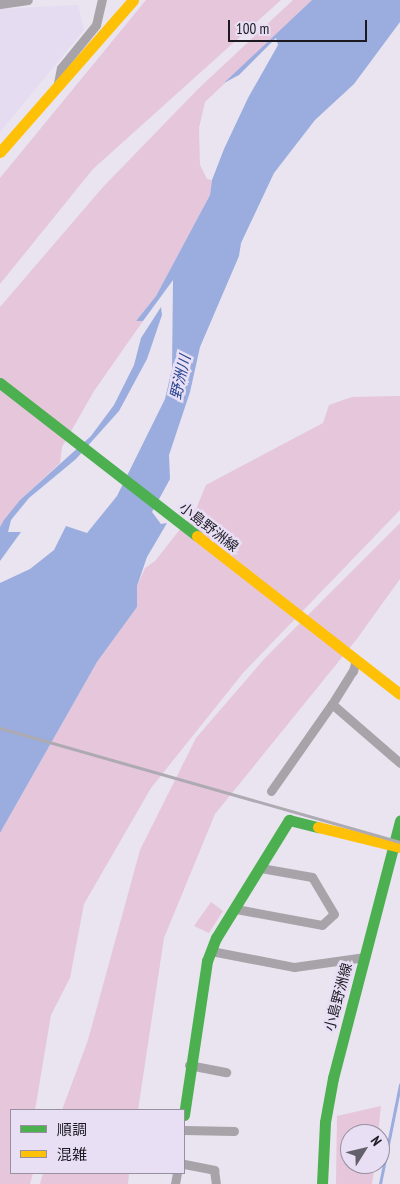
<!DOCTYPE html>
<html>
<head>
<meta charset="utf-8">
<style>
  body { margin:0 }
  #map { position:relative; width:400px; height:1184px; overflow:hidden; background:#e9e4f0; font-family:"PT Sans Narrow","Noto Sans JP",sans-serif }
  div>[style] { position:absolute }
  .built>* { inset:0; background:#e5dcf2 }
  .green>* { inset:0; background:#e5c6db }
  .water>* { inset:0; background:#9aadde }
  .stream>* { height:2.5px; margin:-1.25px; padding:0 1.25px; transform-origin:1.25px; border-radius:1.25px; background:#9aadde }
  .street>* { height:9px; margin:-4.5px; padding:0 4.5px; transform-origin:4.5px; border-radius:4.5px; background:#a7a3a9 }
  .fast>* { height:11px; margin:-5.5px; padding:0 5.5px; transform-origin:5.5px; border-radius:5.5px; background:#4caf50 }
  .slow>* { height:11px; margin:-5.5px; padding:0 5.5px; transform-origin:5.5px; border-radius:5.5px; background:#ffc107 }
  .rail>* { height:2.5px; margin:-1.25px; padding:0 1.25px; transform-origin:1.25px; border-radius:1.25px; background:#aeaab1 }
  span { translate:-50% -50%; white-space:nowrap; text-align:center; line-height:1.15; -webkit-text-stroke:5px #e8dff5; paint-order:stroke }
  .street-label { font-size:14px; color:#1c1921 }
  .water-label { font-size:15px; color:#254390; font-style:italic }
  .legend { position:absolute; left:10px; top:1109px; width:175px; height:65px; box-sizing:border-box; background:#e8dff5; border:1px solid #9690a0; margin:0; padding:6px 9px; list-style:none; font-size:15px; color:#1c1921 }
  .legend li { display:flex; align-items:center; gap:10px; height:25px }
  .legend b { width:25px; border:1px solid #9690a0 }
  .north { position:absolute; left:340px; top:1124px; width:50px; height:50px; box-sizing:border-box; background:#e8dff5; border:1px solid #9690a0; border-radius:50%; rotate:54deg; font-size:14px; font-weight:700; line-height:20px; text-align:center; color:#1c1921 }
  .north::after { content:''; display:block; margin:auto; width:18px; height:22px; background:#646069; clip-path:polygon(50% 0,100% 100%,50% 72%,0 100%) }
  .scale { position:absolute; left:228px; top:20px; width:139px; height:22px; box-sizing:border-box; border:2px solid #1c1921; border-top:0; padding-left:6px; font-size:15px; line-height:18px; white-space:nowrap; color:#1c1921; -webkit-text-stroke:4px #e8dff5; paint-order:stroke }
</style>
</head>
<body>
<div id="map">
  <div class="built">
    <i style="clip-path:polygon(78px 5px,84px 30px,0 132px,0 9px)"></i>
  </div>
  <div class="green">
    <i style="clip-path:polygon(146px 0,281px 0,93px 169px,0 284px,0 178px)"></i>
    <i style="clip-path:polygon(293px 0,312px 0,205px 102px,199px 128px,200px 165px,207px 179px,212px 180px,210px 195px,156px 296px,136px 321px,143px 321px,94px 391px,62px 447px,60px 463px,20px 500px,0 527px,0 307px,103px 187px,198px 89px)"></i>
    <i style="clip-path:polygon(400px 396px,400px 510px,243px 673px,151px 788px,84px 904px,70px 978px,51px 1015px,35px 1110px,11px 1110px,11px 1173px,33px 1173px,30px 1184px,0 1184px,0 833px,97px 662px,137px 607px,137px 586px,145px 568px,155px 561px,196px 509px,206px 485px,323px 423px,329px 405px,352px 397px)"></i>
    <i style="clip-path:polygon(400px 523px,400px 579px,356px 640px,215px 814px,164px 938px,138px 1110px,62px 1110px,88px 1040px,140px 850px,196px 738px,265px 658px)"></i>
    <i style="clip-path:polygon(211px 902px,223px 911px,209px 933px,194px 926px)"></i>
    <i style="clip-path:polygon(381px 1106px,378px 1134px,350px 1134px,350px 1164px,375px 1164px,372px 1184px,336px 1184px,337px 1116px)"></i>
    <i style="clip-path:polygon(43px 1173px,129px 1173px,128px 1184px,40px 1184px)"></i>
  </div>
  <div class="water">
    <i style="clip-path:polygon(312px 0,400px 0,400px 22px,354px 84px,315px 120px,274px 173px,241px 243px,239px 256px,200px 347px,190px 392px,169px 455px,170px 479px,152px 512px,161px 524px,167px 523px,147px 557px,137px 586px,137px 607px,97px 662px,0 833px,0 583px,30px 569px,54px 550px,66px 526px,87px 533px,117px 496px,165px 399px,172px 369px,173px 280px,143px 321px,136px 321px,156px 296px,210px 195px,212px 180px,224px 149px,248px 98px,278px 45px,276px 38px,239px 75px,224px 83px)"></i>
    <i style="clip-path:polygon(161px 307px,162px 315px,147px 359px,119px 411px,76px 459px,29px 498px,11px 520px,8px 532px,21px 532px,0 561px,0 527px,4px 520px,20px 500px,91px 436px,114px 405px,134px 365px,141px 338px)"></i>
  </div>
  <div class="stream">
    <i style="left:380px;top:1184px;width:101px;rotate:-78.6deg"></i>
  </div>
  <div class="street">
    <i style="left:0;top:4px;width:28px;rotate:-8deg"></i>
    <i style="left:58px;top:83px;width:15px;rotate:-79deg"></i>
    <i style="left:61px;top:68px;width:55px;rotate:-50.9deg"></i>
    <i style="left:96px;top:25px;width:26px;rotate:-77deg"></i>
    <i style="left:332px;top:704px;width:90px;rotate:40.9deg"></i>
    <i style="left:271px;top:791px;width:106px;rotate:-55deg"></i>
    <i style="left:332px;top:704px;width:39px;rotate:-58deg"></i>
    <i style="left:353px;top:671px;width:11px;rotate:-75deg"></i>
    <i style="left:236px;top:909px;width:87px;rotate:10.5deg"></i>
    <i style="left:322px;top:925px;width:16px;rotate:-43deg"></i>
    <i style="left:334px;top:914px;width:43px;rotate:-120.7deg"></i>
    <i style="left:312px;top:877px;width:52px;rotate:-170deg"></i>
    <i style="left:211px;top:951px;width:85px;rotate:10.9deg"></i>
    <i style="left:294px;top:967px;width:72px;rotate:-8deg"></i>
    <i style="left:189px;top:1065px;width:38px;rotate:11deg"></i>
    <i style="left:184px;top:1130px;width:50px;rotate:1.1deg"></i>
    <i style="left:184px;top:1164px;width:31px;rotate:11deg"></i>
    <i style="left:214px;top:1170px;width:14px;rotate:82deg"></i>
    <i style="left:175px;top:1184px;width:11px;rotate:-80deg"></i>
  </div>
  <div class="fast">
    <i style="left:0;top:383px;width:249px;rotate:37.8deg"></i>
    <i style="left:184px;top:1115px;width:156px;rotate:-81.5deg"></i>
    <i style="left:207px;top:961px;width:25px;rotate:-69deg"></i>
    <i style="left:216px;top:938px;width:139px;rotate:-58.3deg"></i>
    <i style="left:289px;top:820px;width:30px;rotate:14deg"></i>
    <i style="left:322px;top:1184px;width:62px;rotate:-87.2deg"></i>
    <i style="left:325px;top:1122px;width:45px;rotate:-79.7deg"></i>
    <i style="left:333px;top:1078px;width:266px;rotate:-75.4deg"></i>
  </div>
  <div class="slow">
    <i style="left:0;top:152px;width:202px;rotate:-48.8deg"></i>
    <i style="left:197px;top:536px;width:257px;rotate:37.9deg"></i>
    <i style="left:318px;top:827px;width:84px;rotate:13.7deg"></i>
  </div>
  <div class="rail">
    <i style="left:0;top:728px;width:416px;rotate:15.9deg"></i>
  </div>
  <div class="street-label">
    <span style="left:209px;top:527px;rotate:38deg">小島野洲線</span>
    <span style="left:338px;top:997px;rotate:-75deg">小島野洲線</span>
  </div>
  <div class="water-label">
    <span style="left:180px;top:377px;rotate:-77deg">野洲川</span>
  </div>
  <ul class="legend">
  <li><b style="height:6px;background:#4caf50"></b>順調</li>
  <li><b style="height:6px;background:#ffc107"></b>混雑</li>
  </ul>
  <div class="north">N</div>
  <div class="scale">100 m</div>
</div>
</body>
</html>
